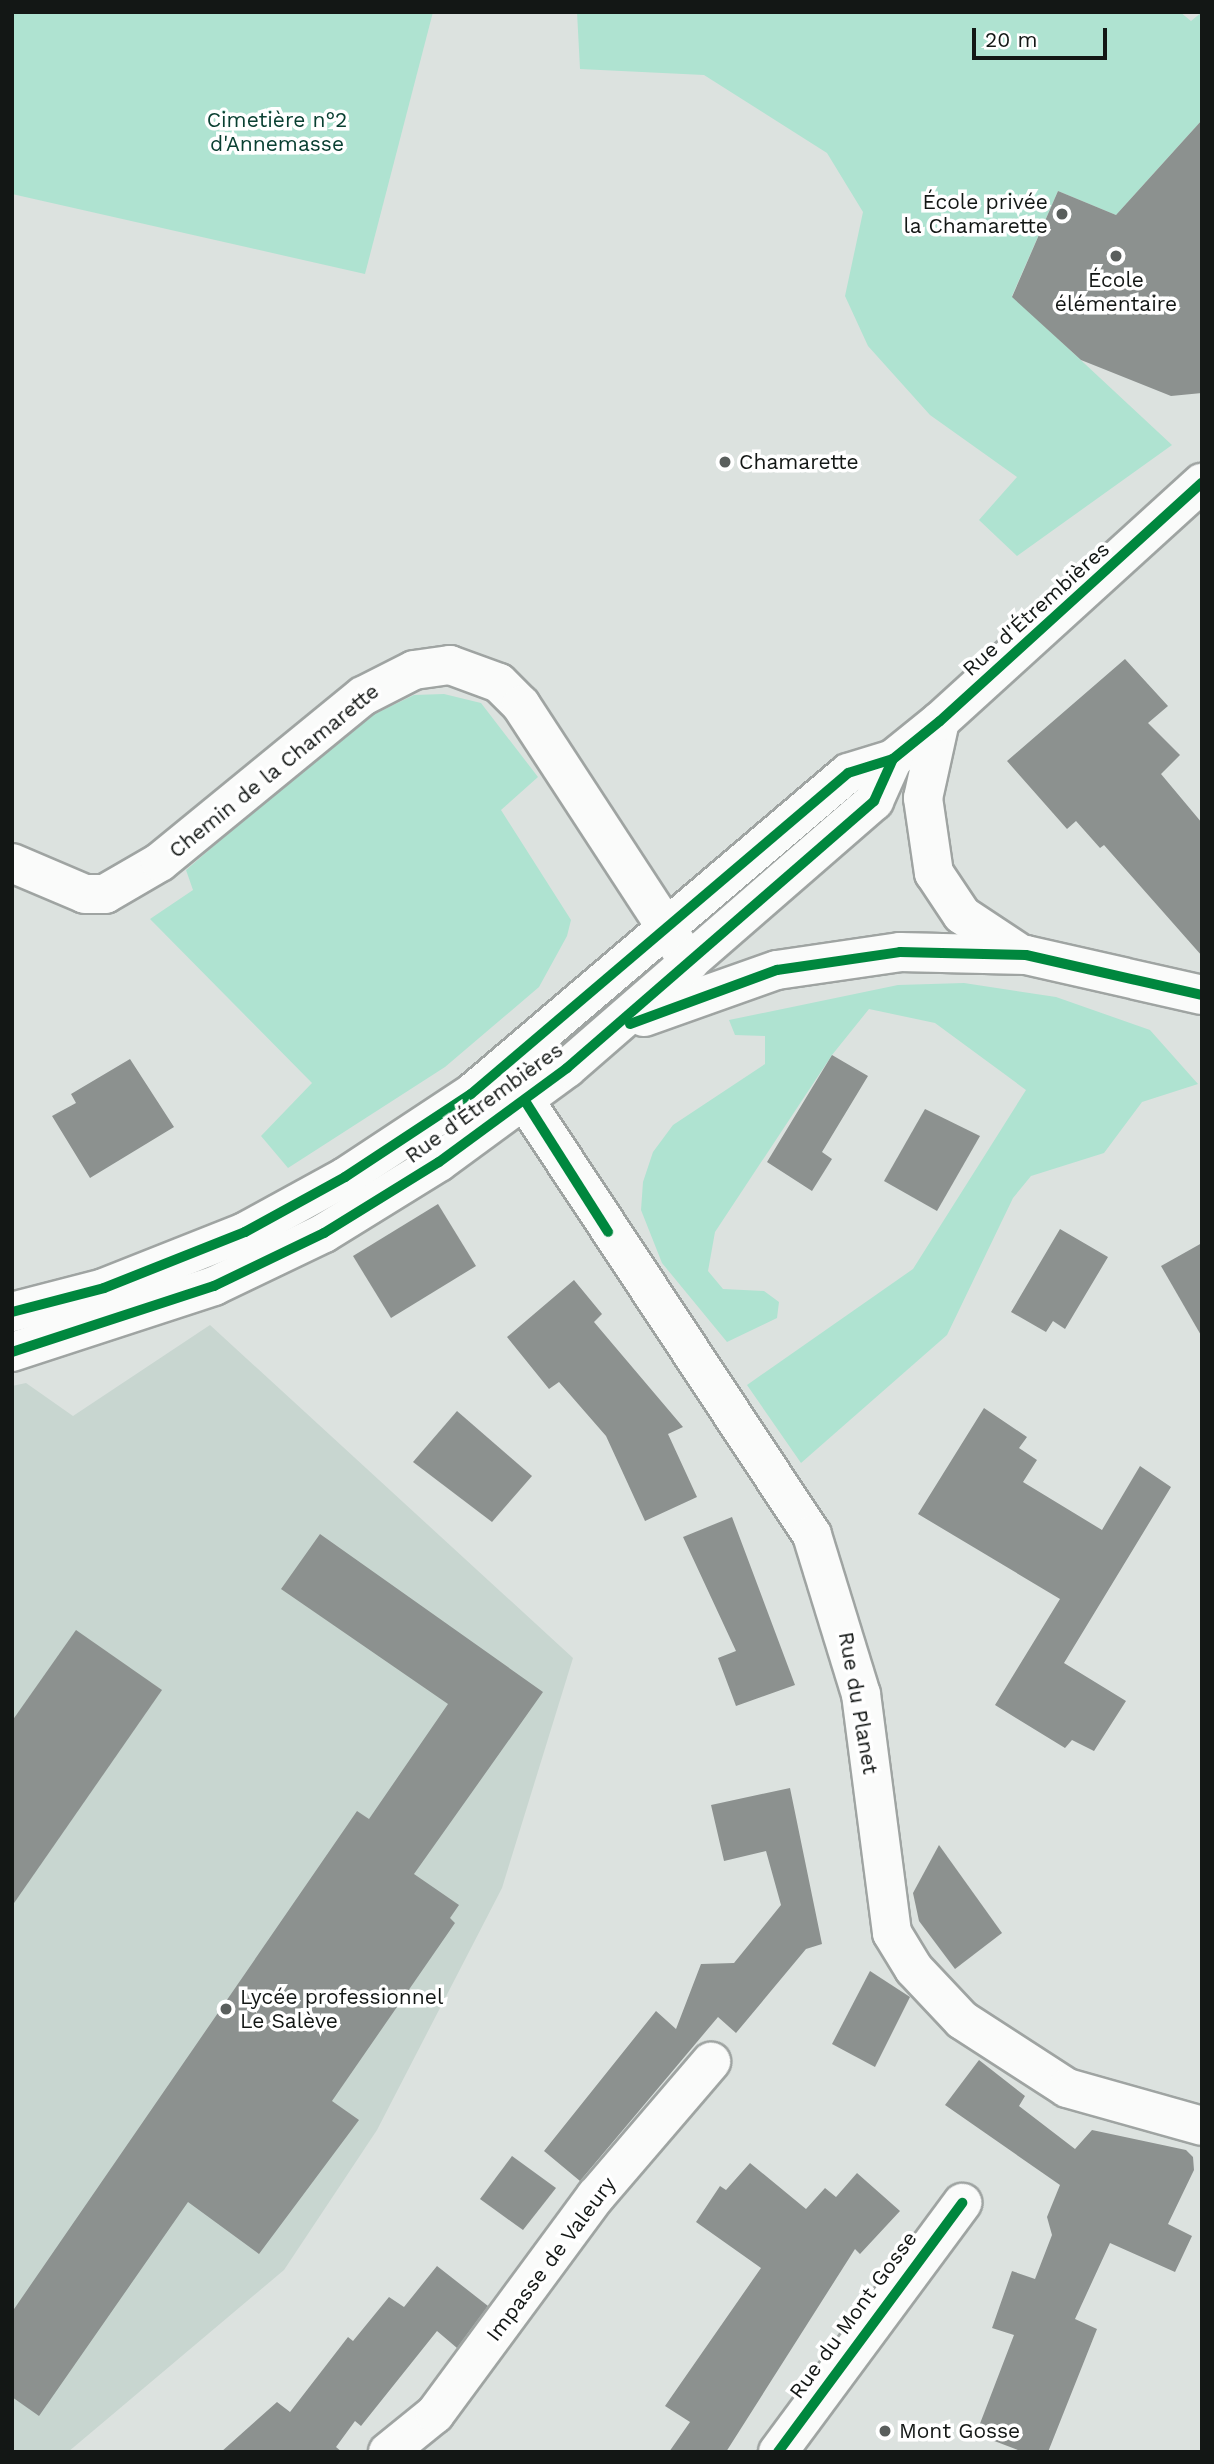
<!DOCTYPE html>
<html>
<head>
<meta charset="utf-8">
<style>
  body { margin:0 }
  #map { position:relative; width:1214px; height:2464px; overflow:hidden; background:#dce2df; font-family:"Work Sans",sans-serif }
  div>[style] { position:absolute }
  .built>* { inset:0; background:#c8d6d0 }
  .green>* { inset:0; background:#afe3d1 }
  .building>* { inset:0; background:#8c918f }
  .roads { filter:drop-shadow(2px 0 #9fa4a2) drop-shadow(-2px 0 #9fa4a2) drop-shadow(0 2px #9fa4a2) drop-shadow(0 -2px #9fa4a2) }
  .minor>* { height:38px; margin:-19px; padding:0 19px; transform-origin:19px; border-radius:19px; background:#fafbfa }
  .secondary>* { height:38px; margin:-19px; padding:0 19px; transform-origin:19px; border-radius:19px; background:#fafbfa }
  .cycleway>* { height:10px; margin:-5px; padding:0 5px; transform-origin:5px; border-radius:5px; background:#00873e }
  .dots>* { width:19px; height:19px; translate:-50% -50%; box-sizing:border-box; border:4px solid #fff; border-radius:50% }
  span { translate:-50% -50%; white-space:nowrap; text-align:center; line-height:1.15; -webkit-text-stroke:7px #fff; paint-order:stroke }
  .park-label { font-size:21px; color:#0a4032 }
  .poi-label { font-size:21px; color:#131715 }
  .right { translate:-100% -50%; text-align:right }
  .left { translate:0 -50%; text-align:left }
  .street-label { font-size:21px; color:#131715 }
  .frame { position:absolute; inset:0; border:14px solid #131715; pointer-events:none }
  .scale { position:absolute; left:972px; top:28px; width:135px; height:32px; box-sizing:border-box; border:4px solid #131715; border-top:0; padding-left:9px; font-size:21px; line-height:24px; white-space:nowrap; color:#131715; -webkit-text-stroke:5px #fff; paint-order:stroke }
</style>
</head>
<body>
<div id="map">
  <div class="built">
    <i style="clip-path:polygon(210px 1325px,573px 1658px,502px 1888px,377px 2130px,284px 2270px,68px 2452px,12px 2452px,12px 1386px,26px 1383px,73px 1416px)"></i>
  </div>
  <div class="green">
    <i style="clip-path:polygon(12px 12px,433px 12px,365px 274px,12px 194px)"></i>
    <i style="clip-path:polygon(577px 12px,1180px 12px,1191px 21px,1202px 12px,1202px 120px,1116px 215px,1058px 191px,1012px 296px,1172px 445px,1017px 556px,979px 520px,1017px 477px,930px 415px,868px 346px,845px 296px,863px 212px,827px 153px,704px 75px,580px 69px)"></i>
    <i style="clip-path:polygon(444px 694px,481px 703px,538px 777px,501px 810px,571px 920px,567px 936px,539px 987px,445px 1067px,288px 1168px,261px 1136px,312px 1083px,150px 919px,193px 890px,186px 870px,356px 723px,414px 695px)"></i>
    <i style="clip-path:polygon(964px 983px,1056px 997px,1150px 1030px,1198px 1084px,1142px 1102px,1104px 1153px,1031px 1176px,1013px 1198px,947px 1335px,801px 1463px,747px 1385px,913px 1269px,1026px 1090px,935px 1023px,869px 1009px,832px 1055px,715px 1232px,708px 1271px,723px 1289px,764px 1291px,779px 1302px,777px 1318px,727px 1342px,662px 1263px,641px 1210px,643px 1182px,653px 1152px,673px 1125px,765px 1064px,765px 1036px,735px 1035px,729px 1020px,898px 985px)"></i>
  </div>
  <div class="building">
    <i style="clip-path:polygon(1202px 120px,1202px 393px,1171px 396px,1081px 360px,1012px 297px,1058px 191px,1116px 215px)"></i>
    <i style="clip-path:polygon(1125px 659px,1168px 706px,1148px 723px,1180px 755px,1161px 774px,1202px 823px,1202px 956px,1104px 845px,1100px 848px,1076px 821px,1067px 829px,1007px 761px)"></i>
    <i style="clip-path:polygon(832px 1055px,868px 1076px,822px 1152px,832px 1159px,812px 1191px,767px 1162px)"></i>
    <i style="clip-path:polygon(130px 1059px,174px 1127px,90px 1178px,52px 1116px,76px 1103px,71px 1094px)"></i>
    <i style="clip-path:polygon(925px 1109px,980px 1136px,937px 1211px,884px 1181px)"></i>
    <i style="clip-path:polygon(438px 1204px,476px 1266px,391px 1318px,353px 1256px)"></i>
    <i style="clip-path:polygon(1060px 1229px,1108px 1257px,1065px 1329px,1053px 1321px,1046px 1332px,1011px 1312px)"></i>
    <i style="clip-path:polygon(1202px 1243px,1202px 1337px,1161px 1266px)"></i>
    <i style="clip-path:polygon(574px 1280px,602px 1314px,594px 1322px,683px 1427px,668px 1434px,697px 1497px,645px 1521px,606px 1436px,559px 1382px,549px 1389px,507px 1337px)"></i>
    <i style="clip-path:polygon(984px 1408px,1027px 1437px,1019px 1448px,1037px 1460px,1023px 1482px,1102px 1530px,1140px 1466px,1171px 1487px,1064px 1663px,1126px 1701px,1094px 1751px,1072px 1740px,1065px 1748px,995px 1705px,1060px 1599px,918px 1514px)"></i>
    <i style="clip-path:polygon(457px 1411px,532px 1476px,492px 1522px,413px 1462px)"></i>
    <i style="clip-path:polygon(732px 1517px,795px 1685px,736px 1706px,718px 1658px,736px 1651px,683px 1537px)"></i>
    <i style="clip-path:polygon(320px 1534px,543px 1692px,414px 1874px,459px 1905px,450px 1918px,455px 1923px,332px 2101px,359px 2120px,259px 2254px,188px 2202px,39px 2416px,12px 2397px,12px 2312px,357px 1811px,369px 1819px,448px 1704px,281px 1589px)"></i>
    <i style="clip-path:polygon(76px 1630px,162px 1690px,12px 1906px,12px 1721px)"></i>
    <i style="clip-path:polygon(790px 1788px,822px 1944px,806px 1949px,736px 2033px,718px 2017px,580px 2181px,544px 2151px,656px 2011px,676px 2029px,701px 1964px,734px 1963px,781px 1905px,766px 1851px,724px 1861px,711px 1805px)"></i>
    <i style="clip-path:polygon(939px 1845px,1002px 1933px,955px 1969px,919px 1921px,913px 1893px)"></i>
    <i style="clip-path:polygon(870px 1971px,910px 1997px,875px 2067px,832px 2044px)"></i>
    <i style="clip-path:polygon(979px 2060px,1025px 2096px,1019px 2106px,1075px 2149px,1092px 2130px,1186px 2150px,1193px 2157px,1194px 2170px,1168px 2224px,1192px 2236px,1175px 2272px,1110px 2243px,1075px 2319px,1097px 2329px,1048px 2452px,1023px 2452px,976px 2434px,1014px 2335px,992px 2328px,1012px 2271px,1035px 2279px,1052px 2235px,1047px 2217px,1060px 2185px,945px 2105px)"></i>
    <i style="clip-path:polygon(512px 2156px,556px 2188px,523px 2230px,480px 2199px)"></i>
    <i style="clip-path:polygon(750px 2163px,806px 2209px,825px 2188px,836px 2197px,857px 2173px,900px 2211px,860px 2254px,855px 2249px,726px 2452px,669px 2452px,690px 2422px,665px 2406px,761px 2268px,696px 2222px,720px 2186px,726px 2190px)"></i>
    <i style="clip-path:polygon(437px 2266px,488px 2306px,457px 2348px,437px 2331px,361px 2426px,355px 2421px,336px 2447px,342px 2452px,221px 2452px,277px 2402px,290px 2412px,348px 2337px,353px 2341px,389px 2297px,404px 2307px)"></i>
  </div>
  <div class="roads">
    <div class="minor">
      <i style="left:12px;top:863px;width:79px;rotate:23deg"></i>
      <i style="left:85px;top:894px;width:20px"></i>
      <i style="left:105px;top:894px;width:64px;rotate:-30.2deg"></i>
      <i style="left:160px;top:862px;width:262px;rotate:-39.3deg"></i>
      <i style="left:363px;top:696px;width:57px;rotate:-27deg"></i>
      <i style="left:414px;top:670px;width:36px;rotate:-8deg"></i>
      <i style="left:450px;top:665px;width:52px;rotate:20.2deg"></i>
      <i style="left:499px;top:683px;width:31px;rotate:45deg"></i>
      <i style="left:521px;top:705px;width:308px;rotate:56.9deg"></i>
      <i style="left:525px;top:1101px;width:520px;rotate:56.52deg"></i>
      <i style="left:812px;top:1535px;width:166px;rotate:72.9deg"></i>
      <i style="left:861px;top:1694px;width:241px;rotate:82.6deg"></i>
      <i style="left:892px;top:1933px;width:42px;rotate:58.6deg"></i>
      <i style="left:914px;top:1969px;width:70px;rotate:46.7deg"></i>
      <i style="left:962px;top:2020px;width:125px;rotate:32.9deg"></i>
      <i style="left:1067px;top:2088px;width:140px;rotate:15.7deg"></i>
      <i style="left:388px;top:2452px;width:60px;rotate:-39deg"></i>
      <i style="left:435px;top:2414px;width:271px;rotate:-53.6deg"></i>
      <i style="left:596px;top:2196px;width:177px;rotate:-49.4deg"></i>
      <i style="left:778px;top:2452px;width:310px;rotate:-53.5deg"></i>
    </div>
    <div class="secondary">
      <i style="left:940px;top:721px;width:79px;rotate:102.4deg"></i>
      <i style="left:923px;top:798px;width:76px;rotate:81.7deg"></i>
      <i style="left:934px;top:873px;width:50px;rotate:56.3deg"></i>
      <i style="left:962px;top:915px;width:67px;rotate:33.5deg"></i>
      <i style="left:644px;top:1017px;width:141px;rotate:-19.5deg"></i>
      <i style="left:777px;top:970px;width:124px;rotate:-8.3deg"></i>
      <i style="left:900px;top:952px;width:126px;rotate:1.4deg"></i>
      <i style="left:1026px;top:955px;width:180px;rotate:12.8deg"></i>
      <i style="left:12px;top:1312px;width:95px;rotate:-14.6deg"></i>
      <i style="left:104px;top:1288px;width:152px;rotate:-21.7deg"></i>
      <i style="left:245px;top:1232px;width:114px;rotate:-28.8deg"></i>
      <i style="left:345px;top:1177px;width:151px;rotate:-33.4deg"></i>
      <i style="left:471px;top:1094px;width:495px;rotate:-40.4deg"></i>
      <i style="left:848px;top:773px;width:47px;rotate:-17.3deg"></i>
      <i style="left:893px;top:759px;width:60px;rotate:-39deg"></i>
      <i style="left:940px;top:721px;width:354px;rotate:-42.3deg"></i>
      <i style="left:12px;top:1352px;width:213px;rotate:-18.1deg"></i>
      <i style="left:214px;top:1286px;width:122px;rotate:-25.7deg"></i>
      <i style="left:324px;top:1233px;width:135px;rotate:-31.7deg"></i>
      <i style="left:439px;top:1162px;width:159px;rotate:-36.3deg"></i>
      <i style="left:567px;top:1068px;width:407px;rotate:-41deg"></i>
      <i style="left:874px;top:801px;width:46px;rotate:-65.7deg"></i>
    </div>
  </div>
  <div class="cycleway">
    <i style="left:630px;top:1024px;width:157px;rotate:-20.2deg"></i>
    <i style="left:777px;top:970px;width:124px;rotate:-8.3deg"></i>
    <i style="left:900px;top:952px;width:126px;rotate:1.4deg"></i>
    <i style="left:1026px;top:955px;width:180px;rotate:12.8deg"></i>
    <i style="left:525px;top:1101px;width:155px;rotate:57.6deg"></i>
    <i style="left:12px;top:1312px;width:95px;rotate:-14.6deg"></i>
    <i style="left:104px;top:1288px;width:152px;rotate:-21.7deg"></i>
    <i style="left:245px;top:1232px;width:114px;rotate:-28.8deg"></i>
    <i style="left:345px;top:1177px;width:151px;rotate:-33.4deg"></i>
    <i style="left:471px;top:1094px;width:495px;rotate:-40.4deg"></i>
    <i style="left:848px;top:773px;width:47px;rotate:-17.3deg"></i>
    <i style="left:893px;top:759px;width:60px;rotate:-39deg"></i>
    <i style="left:940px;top:721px;width:354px;rotate:-42.3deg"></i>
    <i style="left:12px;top:1352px;width:213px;rotate:-18.1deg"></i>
    <i style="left:214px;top:1286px;width:122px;rotate:-25.7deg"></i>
    <i style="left:324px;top:1233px;width:135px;rotate:-31.7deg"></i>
    <i style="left:439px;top:1162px;width:159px;rotate:-36.3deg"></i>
    <i style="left:567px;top:1068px;width:407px;rotate:-41deg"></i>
    <i style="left:874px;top:801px;width:46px;rotate:-65.7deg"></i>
    <i style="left:778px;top:2452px;width:310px;rotate:-53.5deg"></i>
  </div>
  <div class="dots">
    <i style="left:1062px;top:214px;background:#595e5c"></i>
    <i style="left:1116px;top:256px;background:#595e5c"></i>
    <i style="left:725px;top:462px;background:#595e5c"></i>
    <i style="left:226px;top:2009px;background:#595e5c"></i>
    <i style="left:885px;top:2431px;background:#595e5c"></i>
  </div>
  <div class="park-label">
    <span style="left:277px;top:132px">Cimetière n°2<br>d'Annemasse</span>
  </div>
  <div class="poi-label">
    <span class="right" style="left:1048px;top:214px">École privée<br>la Chamarette</span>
    <span style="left:1116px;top:292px">École<br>élémentaire</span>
    <span class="left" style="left:739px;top:462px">Chamarette</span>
    <span class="left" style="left:240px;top:2009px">Lycée professionnel<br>Le Salève</span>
    <span class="left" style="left:899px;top:2431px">Mont Gosse</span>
  </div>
  <div class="street-label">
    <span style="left:1036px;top:609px;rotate:-42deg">Rue d'Étrembières</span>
    <span style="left:274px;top:771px;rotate:-39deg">Chemin de la Chamarette</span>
    <span style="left:484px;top:1103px;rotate:-36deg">Rue d'Étrembières</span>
    <span style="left:858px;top:1703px;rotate:80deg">Rue du Planet</span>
    <span style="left:551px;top:2259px;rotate:-53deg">Impasse de Valeury</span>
    <span style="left:853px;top:2315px;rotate:-54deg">Rue du Mont Gosse</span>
  </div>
  <div class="frame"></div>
  <div class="scale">20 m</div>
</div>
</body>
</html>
